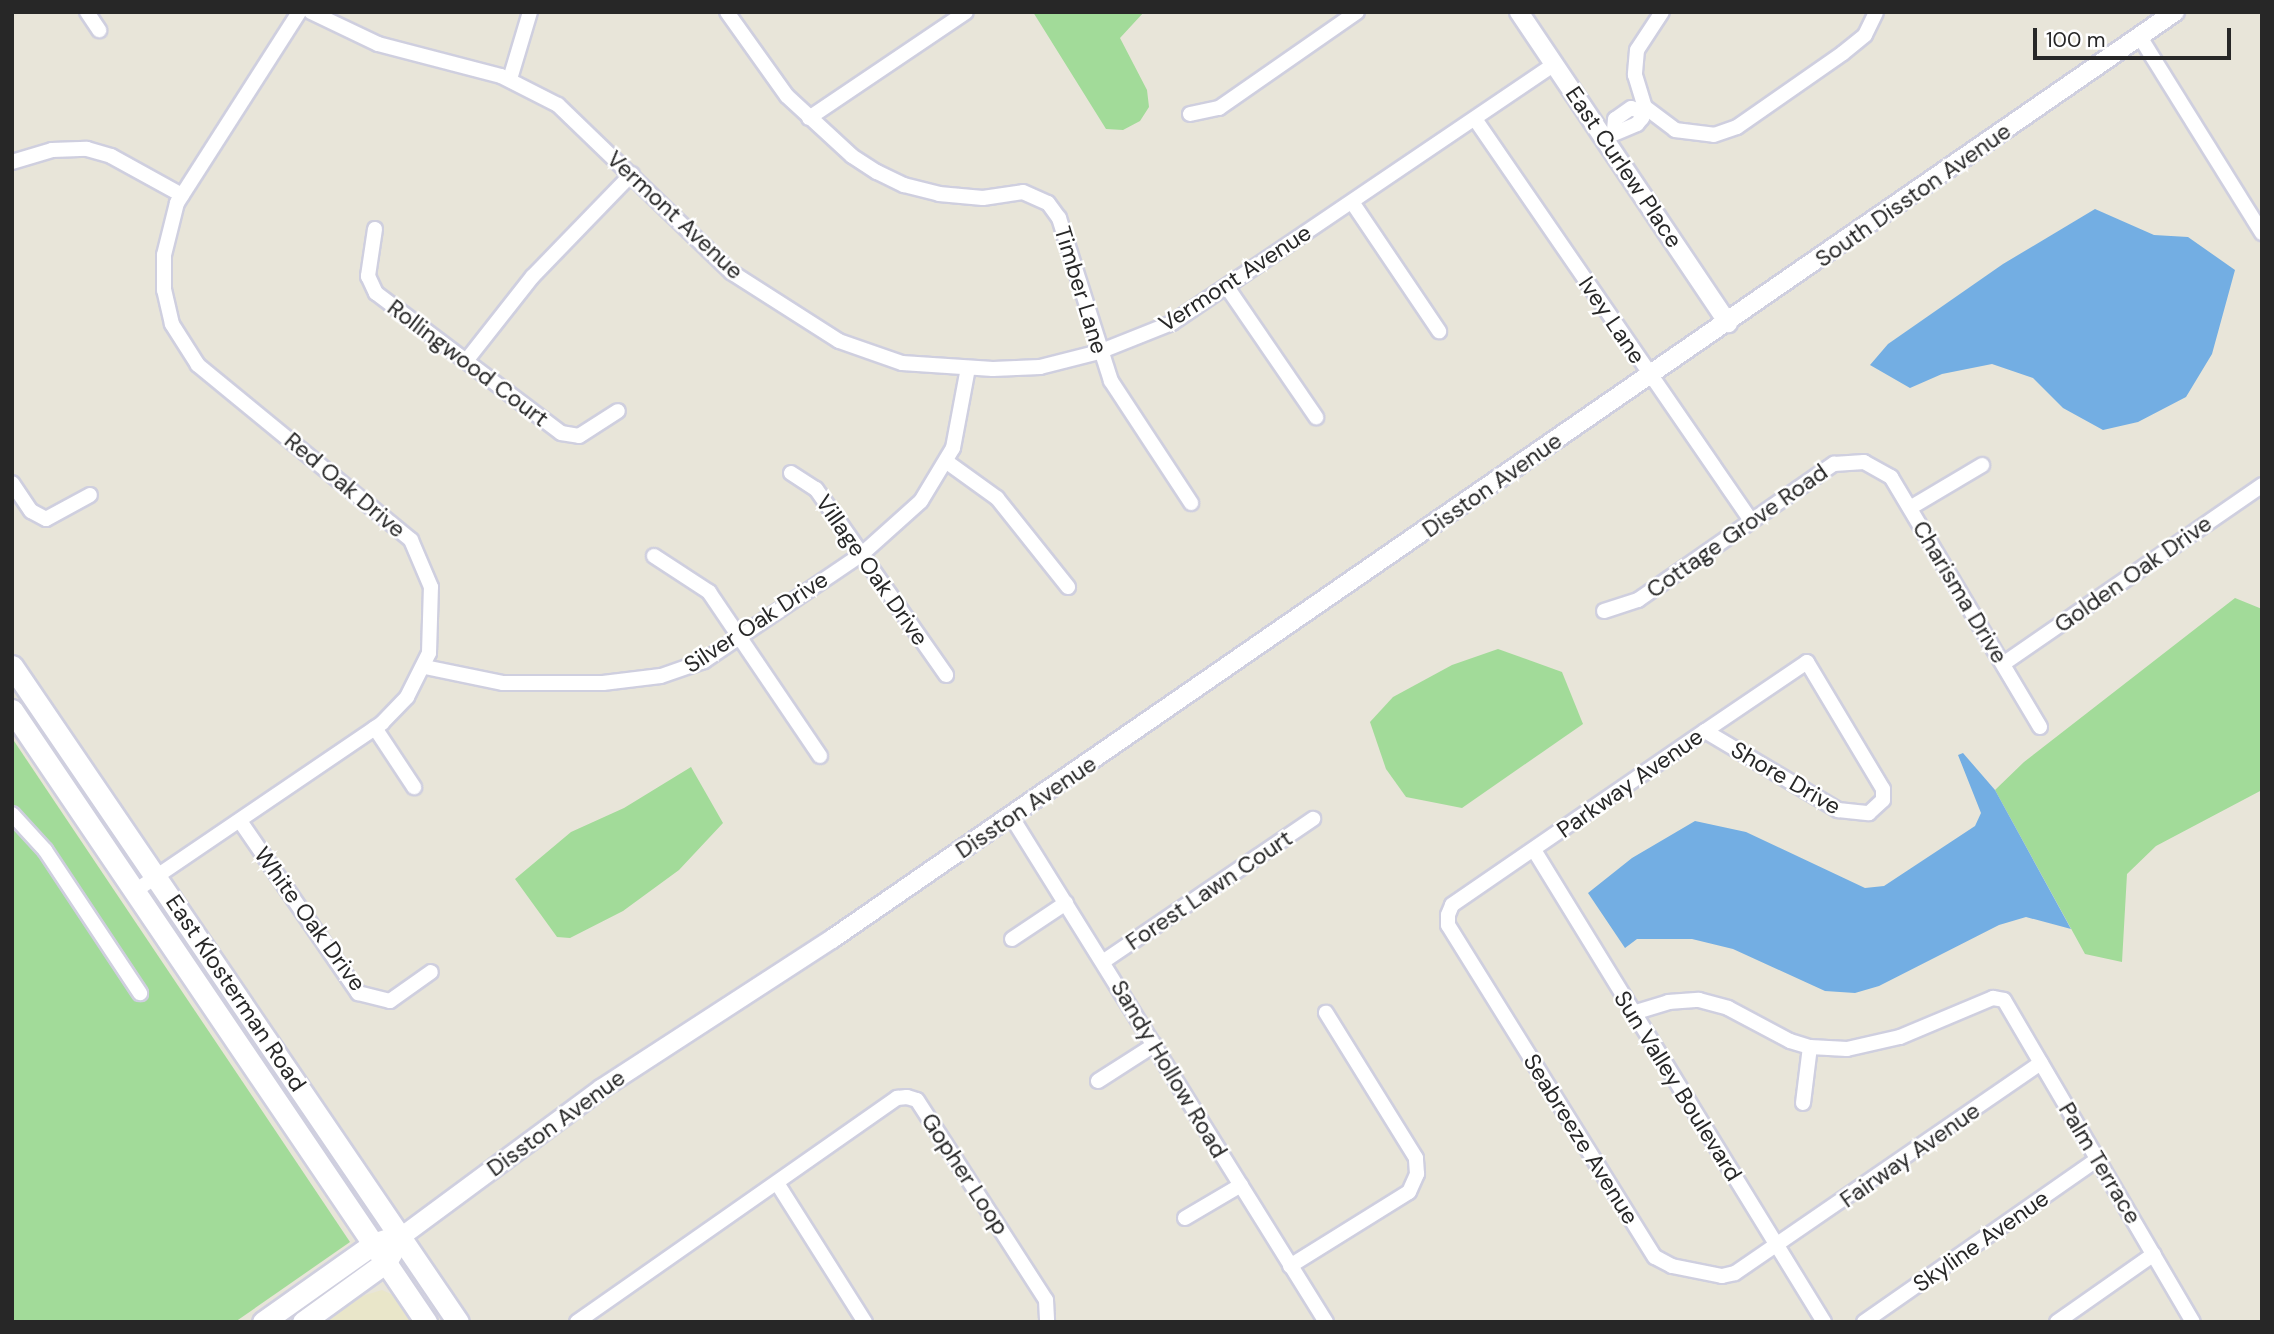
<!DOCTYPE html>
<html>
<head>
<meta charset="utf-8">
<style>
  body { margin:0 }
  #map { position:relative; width:2274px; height:1334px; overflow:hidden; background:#e8e5d9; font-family:"DM Sans",sans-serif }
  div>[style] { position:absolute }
  .education>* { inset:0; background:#e9e6c9 }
  .green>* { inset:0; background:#a2db99 }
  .water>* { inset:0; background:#73aee3 }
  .roads { filter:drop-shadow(2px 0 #cfcfdf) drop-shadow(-2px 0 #cfcfdf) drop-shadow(0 2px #cfcfdf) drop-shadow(0 -2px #cfcfdf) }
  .minor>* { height:14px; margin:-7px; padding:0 7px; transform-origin:7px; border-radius:7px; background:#fff }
  .tertiary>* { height:18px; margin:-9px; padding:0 9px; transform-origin:9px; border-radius:9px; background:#fff }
  .secondary>* { height:21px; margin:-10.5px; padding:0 10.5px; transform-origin:10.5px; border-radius:10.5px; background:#fff }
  span { translate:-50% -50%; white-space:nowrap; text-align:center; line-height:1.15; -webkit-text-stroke:5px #fff; paint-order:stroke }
  .street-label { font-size:23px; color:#272727 }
  .frame { position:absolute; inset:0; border:14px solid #272727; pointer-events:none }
  .scale { position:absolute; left:2033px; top:28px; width:198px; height:32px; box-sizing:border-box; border:4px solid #272727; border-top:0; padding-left:9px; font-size:21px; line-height:24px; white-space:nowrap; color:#272727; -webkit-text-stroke:5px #fff; paint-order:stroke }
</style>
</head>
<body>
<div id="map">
  <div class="education">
    <i style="clip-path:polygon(382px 1290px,393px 1295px,413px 1322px,324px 1322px,359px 1297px)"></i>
  </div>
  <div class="green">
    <i style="clip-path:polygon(1033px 12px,1144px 12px,1120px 38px,1147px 90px,1149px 107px,1140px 121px,1123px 130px,1106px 129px)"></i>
    <i style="clip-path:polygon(2235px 598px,2262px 609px,2262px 790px,2156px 846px,2127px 874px,2122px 962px,2085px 954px,1995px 790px,2024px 762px)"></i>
    <i style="clip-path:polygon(1498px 649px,1562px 672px,1583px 724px,1462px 808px,1406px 797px,1386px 769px,1370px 722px,1393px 697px,1452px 665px)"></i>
    <i style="clip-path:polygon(12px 738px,350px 1242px,235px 1322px,12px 1322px)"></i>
    <i style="clip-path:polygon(691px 767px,723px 823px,679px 870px,623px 911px,570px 938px,557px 937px,515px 879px,571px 832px,624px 808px)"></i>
  </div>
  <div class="water">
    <i style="clip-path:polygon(2095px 209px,2154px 235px,2188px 237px,2235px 270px,2212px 354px,2186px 397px,2138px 422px,2103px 430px,2063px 408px,2033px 378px,1992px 364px,1942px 374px,1910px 388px,1870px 365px,1888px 344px,2003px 264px)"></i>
    <i style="clip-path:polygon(1963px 753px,1995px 790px,2071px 929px,2026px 917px,1999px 925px,1879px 986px,1855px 993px,1825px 991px,1733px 949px,1692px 939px,1637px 939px,1625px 948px,1588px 893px,1632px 858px,1695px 821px,1746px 832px,1865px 888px,1884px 886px,1975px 826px,1981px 813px,1958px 755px)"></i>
  </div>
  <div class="roads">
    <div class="minor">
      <i style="left:87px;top:12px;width:22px;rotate:56deg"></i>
      <i style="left:311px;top:12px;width:74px;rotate:25.5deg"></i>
      <i style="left:378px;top:44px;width:127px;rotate:14.6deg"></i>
      <i style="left:501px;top:76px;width:64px;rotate:27deg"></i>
      <i style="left:558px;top:105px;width:240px;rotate:44deg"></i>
      <i style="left:731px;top:272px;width:128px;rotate:32.6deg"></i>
      <i style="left:839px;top:341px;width:67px;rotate:19.2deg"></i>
      <i style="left:902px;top:363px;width:91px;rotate:3.8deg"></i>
      <i style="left:993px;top:369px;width:47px;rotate:-2.4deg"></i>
      <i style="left:1040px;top:367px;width:61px;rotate:-14.3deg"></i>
      <i style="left:1099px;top:352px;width:79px;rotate:-21.7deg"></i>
      <i style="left:1172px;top:323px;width:462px;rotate:-34.1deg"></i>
      <i style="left:727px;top:12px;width:103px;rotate:54.5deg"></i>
      <i style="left:787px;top:96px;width:88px;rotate:42.7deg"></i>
      <i style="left:852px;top:156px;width:30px;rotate:33deg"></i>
      <i style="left:877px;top:172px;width:30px;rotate:26deg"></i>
      <i style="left:904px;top:185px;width:36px;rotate:14deg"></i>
      <i style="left:939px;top:194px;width:44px;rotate:5.2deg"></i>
      <i style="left:983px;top:198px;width:40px;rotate:-8.5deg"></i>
      <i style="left:1023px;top:192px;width:27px;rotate:24deg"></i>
      <i style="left:1048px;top:203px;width:19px;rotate:54deg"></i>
      <i style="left:1059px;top:218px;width:171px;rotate:72.3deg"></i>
      <i style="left:1111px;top:381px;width:146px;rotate:56.7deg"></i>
      <i style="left:1662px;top:12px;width:45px;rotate:123.3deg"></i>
      <i style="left:1637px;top:50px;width:25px;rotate:95deg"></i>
      <i style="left:1635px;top:75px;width:34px;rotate:73deg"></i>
      <i style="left:1645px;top:107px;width:38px;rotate:37deg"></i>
      <i style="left:1675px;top:130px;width:39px;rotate:7deg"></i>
      <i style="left:1714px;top:135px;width:24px;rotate:-19deg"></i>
      <i style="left:1737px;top:127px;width:129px;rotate:-34.9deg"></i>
      <i style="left:1843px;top:53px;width:28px;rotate:-39deg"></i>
      <i style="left:1865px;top:35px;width:25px;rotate:-64deg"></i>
      <i style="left:2140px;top:37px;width:231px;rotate:58.1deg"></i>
      <i style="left:510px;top:79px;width:70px;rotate:-73.4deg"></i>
      <i style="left:1190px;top:114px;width:30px;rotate:-12deg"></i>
      <i style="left:1219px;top:108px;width:168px;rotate:-34.8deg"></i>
      <i style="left:809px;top:118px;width:189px;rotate:-34deg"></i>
      <i style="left:1475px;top:119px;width:488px;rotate:55.5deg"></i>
      <i style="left:1604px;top:138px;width:36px;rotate:-23deg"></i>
      <i style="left:1637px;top:124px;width:8px;rotate:-50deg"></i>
      <i style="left:1642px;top:118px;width:7px;rotate:-106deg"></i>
      <i style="left:1640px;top:111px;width:9px;rotate:-162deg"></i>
      <i style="left:1631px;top:108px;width:19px;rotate:145deg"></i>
      <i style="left:1615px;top:119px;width:12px;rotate:95deg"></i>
      <i style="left:12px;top:162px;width:42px;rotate:-16.7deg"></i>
      <i style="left:52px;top:150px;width:35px;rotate:-2deg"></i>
      <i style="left:87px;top:149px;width:25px;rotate:16deg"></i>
      <i style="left:111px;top:156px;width:81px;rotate:28.8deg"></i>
      <i style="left:1352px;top:202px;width:156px;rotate:56deg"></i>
      <i style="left:375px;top:229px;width:48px;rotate:98.5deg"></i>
      <i style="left:368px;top:276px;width:19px;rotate:65deg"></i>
      <i style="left:376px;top:293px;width:232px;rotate:37.1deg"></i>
      <i style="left:561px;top:433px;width:18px;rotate:9deg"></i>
      <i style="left:579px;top:436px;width:46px;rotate:-32.7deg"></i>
      <i style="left:1227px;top:287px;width:158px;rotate:55.6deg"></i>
      <i style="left:466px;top:361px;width:108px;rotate:-51.8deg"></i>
      <i style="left:533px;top:276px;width:142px;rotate:-45.9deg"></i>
      <i style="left:947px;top:462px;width:62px;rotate:35.8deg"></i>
      <i style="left:997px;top:498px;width:114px;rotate:51.4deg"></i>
      <i style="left:791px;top:473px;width:30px;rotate:33deg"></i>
      <i style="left:816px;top:489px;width:227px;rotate:55deg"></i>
      <i style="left:12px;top:483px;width:34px;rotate:56deg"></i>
      <i style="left:31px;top:511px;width:17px;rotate:28deg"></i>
      <i style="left:46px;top:519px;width:50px;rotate:-28.6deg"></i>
      <i style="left:1910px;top:508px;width:84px;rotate:-30.8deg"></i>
      <i style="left:654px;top:556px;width:66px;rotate:33.2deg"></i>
      <i style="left:709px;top:592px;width:198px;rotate:55.9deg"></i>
      <i style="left:1604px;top:611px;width:36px;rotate:-18deg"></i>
      <i style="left:1638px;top:600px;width:239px;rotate:-34.8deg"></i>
      <i style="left:1834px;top:464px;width:30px;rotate:-4deg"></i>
      <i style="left:1864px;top:462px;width:31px;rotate:29deg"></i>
      <i style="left:1891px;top:477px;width:291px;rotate:59.2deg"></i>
      <i style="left:2003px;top:664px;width:315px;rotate:-34.6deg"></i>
      <i style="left:425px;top:667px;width:80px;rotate:11.6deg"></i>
      <i style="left:503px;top:683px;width:100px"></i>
      <i style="left:603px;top:683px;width:58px;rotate:-6.9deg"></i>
      <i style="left:661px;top:676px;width:46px;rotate:-19.2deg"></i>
      <i style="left:704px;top:661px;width:191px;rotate:-34.1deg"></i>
      <i style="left:862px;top:554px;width:79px;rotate:-41.9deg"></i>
      <i style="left:921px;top:501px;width:62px;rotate:-58.9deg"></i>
      <i style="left:953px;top:448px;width:81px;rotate:-79.4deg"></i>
      <i style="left:375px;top:728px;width:71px;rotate:56.5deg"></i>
      <i style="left:1705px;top:731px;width:155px;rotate:30.7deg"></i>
      <i style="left:1838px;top:810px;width:31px;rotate:6deg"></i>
      <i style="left:1869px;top:813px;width:19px;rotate:-43deg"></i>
      <i style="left:1883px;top:800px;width:11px;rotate:-90deg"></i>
      <i style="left:1883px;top:789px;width:148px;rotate:-120.9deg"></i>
      <i style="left:1807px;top:662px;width:123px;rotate:145.9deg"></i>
      <i style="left:1705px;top:731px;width:307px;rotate:145.5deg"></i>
      <i style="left:1452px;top:905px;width:11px;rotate:112deg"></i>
      <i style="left:1448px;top:915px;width:10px;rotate:90deg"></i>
      <i style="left:1448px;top:925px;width:391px;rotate:58.1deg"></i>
      <i style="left:1655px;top:1257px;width:19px;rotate:28deg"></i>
      <i style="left:1672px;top:1266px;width:51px;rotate:11.3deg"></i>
      <i style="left:1722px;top:1276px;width:13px;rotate:-13deg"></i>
      <i style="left:1735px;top:1273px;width:371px;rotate:-34.5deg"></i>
      <i style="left:12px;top:814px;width:49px;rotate:47.5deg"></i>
      <i style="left:45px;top:850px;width:172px;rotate:56.4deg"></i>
      <i style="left:1011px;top:816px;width:596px;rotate:58.1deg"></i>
      <i style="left:240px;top:821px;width:209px;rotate:55.5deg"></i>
      <i style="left:358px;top:993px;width:33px;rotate:14deg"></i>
      <i style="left:390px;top:1001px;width:50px;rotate:-35.3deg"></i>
      <i style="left:1534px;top:850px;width:554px;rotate:58.43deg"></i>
      <i style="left:135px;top:891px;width:299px;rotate:-34.2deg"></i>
      <i style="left:382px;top:723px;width:36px;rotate:-46deg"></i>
      <i style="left:407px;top:697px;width:49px;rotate:-63.4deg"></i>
      <i style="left:429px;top:653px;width:66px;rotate:-88.3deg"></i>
      <i style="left:431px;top:587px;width:51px;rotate:-113.1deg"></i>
      <i style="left:411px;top:540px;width:276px;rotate:-140.6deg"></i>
      <i style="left:198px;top:365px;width:49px;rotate:-122.4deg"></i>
      <i style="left:172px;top:324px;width:35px;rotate:-103deg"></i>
      <i style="left:164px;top:290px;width:35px;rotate:-90deg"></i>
      <i style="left:164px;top:255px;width:54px;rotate:-76deg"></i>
      <i style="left:177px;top:203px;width:227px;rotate:-57.4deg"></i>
      <i style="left:1012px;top:939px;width:65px;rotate:-33.7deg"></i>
      <i style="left:1104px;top:961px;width:253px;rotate:-34.2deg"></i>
      <i style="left:1633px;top:1013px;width:37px;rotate:-17deg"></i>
      <i style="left:1668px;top:1002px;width:31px;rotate:-4deg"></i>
      <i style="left:1699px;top:1000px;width:30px;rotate:15deg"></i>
      <i style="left:1728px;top:1008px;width:70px;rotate:28deg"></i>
      <i style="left:1790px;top:1041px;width:21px;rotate:17deg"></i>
      <i style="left:1810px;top:1047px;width:37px;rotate:3deg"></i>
      <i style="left:1847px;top:1049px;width:54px;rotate:-12.8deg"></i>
      <i style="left:1900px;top:1037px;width:101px;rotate:-22.8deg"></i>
      <i style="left:1993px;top:998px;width:11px;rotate:10deg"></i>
      <i style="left:2004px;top:1000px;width:373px;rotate:59.6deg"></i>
      <i style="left:1098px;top:1081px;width:67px;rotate:-32.7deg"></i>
      <i style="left:1803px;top:1103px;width:56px;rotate:-82.9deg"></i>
      <i style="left:777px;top:1183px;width:165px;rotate:57.7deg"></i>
      <i style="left:1185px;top:1218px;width:65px;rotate:-30.5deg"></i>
      <i style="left:1290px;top:1266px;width:140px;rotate:-31.9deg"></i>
      <i style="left:1409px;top:1192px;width:20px;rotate:-66deg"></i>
      <i style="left:1417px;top:1174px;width:16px;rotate:-94deg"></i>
      <i style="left:1416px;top:1158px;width:171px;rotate:-121.8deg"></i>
      <i style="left:577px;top:1322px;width:391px;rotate:-35deg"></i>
      <i style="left:897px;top:1098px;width:10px;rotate:-6deg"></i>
      <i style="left:907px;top:1097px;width:10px;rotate:17deg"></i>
      <i style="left:917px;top:1100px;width:238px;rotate:57.2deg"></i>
      <i style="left:1046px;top:1300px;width:22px;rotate:87deg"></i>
      <i style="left:1864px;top:1322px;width:285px;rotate:-34.9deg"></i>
      <i style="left:2057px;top:1322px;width:118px;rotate:-35deg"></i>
    </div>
    <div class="tertiary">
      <i style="left:1519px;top:12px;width:375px;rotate:56.1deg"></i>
      <i style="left:401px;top:1237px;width:249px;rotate:-36.5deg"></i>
      <i style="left:601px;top:1089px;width:275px;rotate:-33deg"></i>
      <i style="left:832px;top:939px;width:1632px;rotate:-34.62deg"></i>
    </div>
    <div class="secondary">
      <i style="left:12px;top:666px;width:793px;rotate:55.79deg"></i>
      <i style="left:12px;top:710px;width:739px;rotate:55.92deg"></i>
      <i style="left:263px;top:1322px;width:135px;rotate:-35.3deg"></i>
      <i style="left:373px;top:1244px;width:13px;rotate:-18deg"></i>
      <i style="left:303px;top:1322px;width:102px;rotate:-35.9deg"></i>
      <i style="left:386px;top:1262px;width:14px;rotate:-60deg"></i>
    </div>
  </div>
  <div class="street-label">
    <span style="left:1624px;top:167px;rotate:56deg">East Curlew Place</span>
    <span style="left:1913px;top:195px;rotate:-35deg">South Disston Avenue</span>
    <span style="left:675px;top:215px;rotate:43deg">Vermont Avenue</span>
    <span style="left:1235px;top:278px;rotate:-33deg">Vermont Avenue</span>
    <span style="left:1081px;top:290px;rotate:73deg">Timber Lane</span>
    <span style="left:1612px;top:320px;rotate:56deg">Ivey Lane</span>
    <span style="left:468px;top:363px;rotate:37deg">Rollingwood Court</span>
    <span style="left:345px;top:485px;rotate:40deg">Red Oak Drive</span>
    <span style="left:1492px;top:485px;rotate:-35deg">Disston Avenue</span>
    <span style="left:1737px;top:531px;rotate:-35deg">Cottage Grove Road</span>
    <span style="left:872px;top:570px;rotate:55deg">Village Oak Drive</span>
    <span style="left:2133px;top:574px;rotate:-35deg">Golden Oak Drive</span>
    <span style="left:1960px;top:592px;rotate:59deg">Charisma Drive</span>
    <span style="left:756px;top:622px;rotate:-33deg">Silver Oak Drive</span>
    <span style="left:1786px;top:778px;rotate:30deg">Shore Drive</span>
    <span style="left:1630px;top:783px;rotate:-35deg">Parkway Avenue</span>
    <span style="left:1026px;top:807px;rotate:-34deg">Disston Avenue</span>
    <span style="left:1209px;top:890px;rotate:-34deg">Forest Lawn Court</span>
    <span style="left:310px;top:919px;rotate:54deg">White Oak Drive</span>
    <span style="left:236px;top:993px;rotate:56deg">East Klosterman Road</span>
    <span style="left:1169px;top:1069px;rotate:59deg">Sandy Hollow Road</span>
    <span style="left:1678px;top:1086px;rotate:58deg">Sun Valley Boulevard</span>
    <span style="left:556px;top:1123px;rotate:-36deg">Disston Avenue</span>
    <span style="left:1581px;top:1139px;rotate:58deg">Seabreeze Avenue</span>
    <span style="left:1910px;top:1155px;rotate:-35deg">Fairway Avenue</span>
    <span style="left:2100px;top:1163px;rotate:59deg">Palm Terrace</span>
    <span style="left:965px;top:1174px;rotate:57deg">Gopher Loop</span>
    <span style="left:1981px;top:1241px;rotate:-35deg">Skyline Avenue</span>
  </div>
  <div class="frame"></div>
  <div class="scale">100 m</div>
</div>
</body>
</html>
